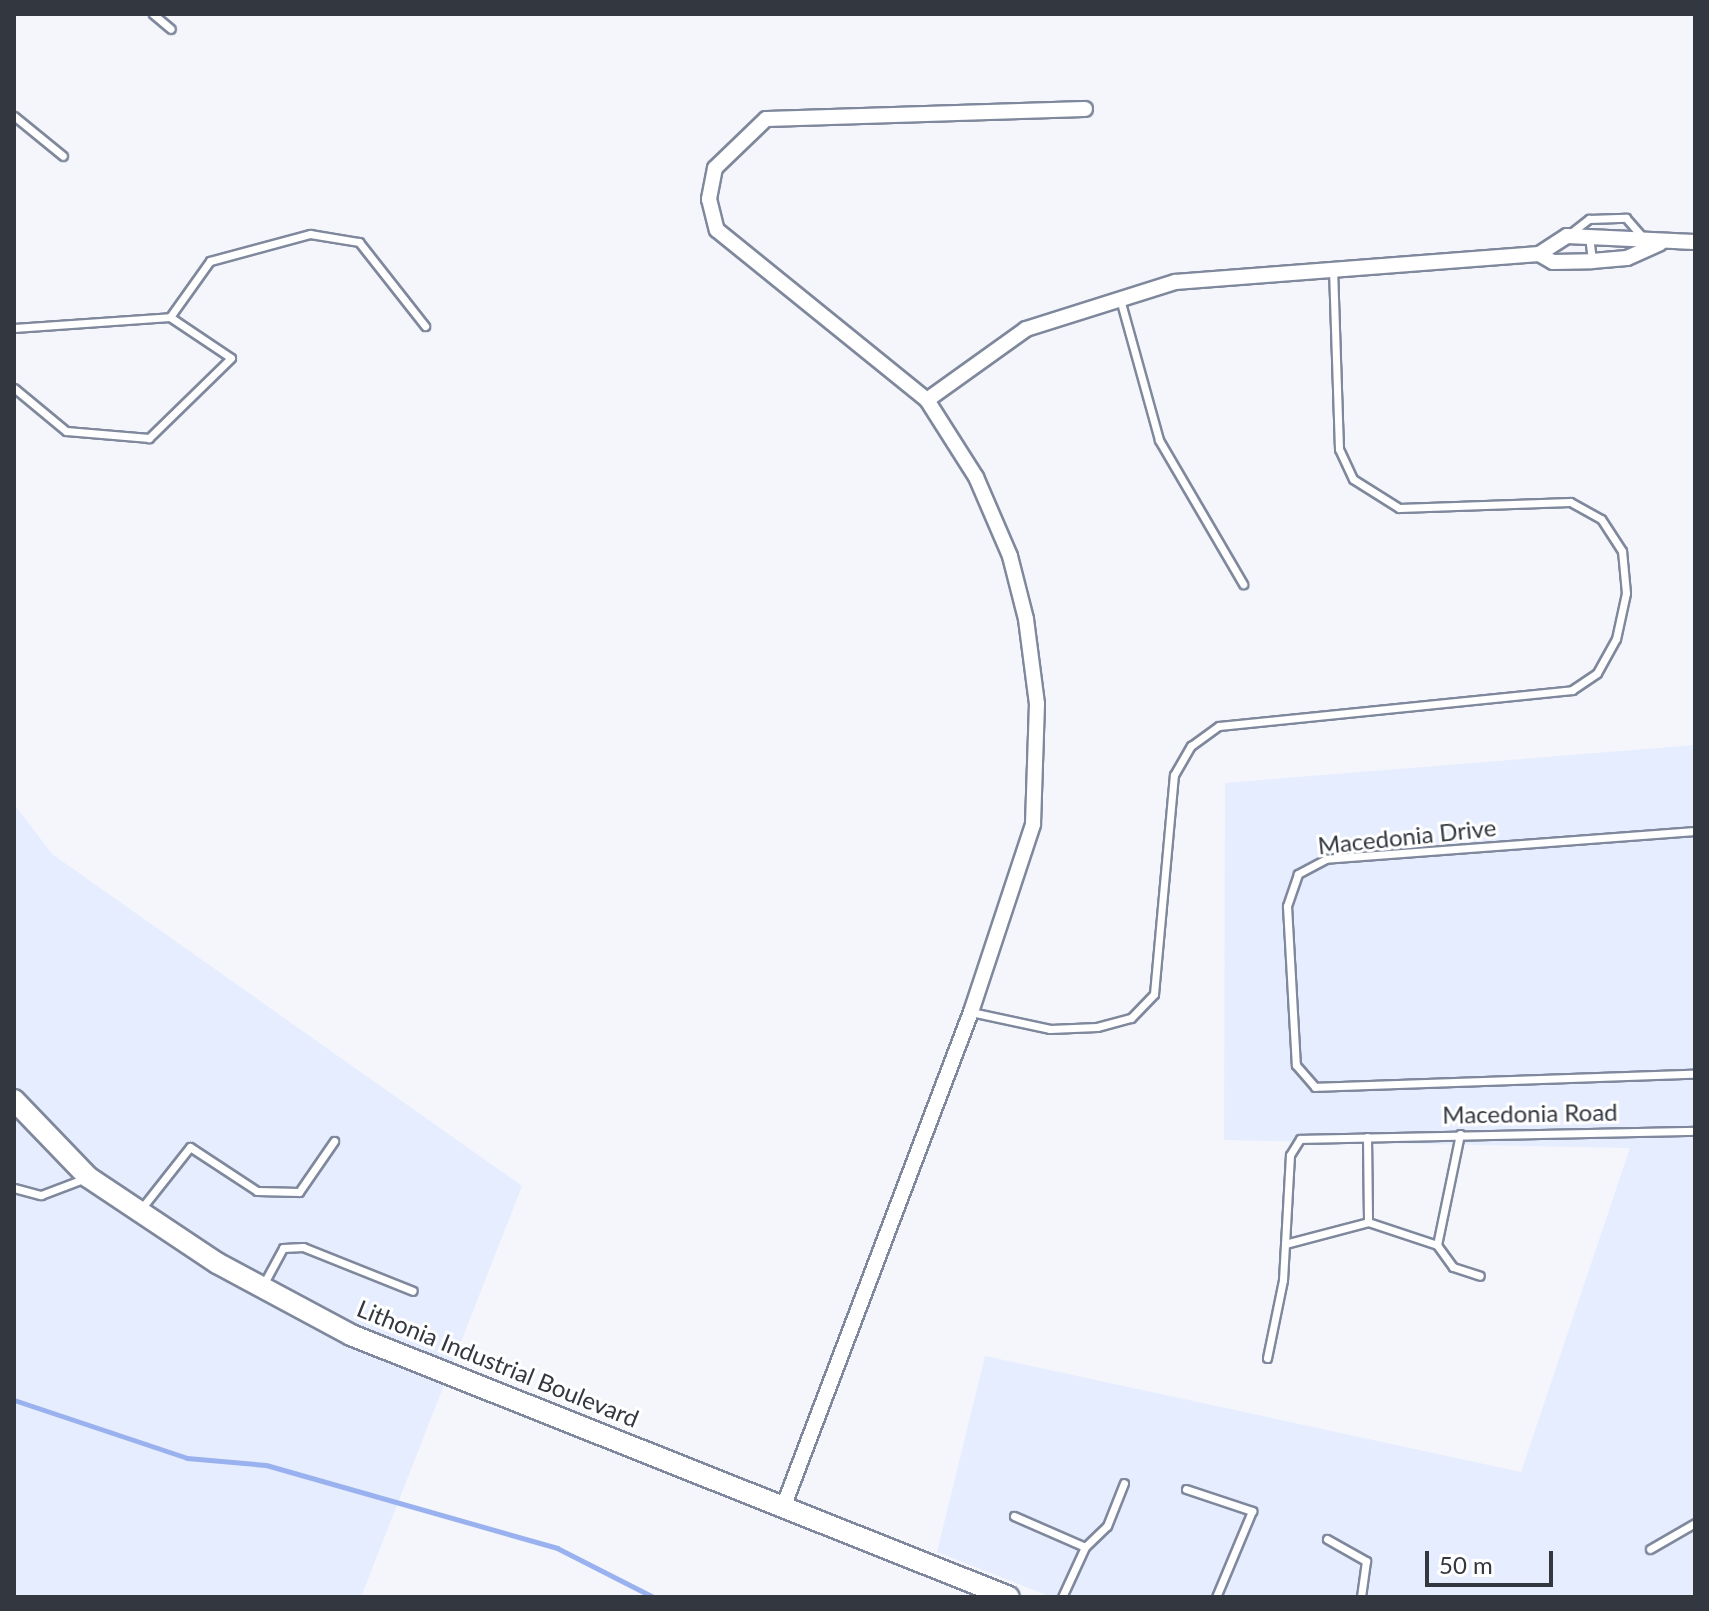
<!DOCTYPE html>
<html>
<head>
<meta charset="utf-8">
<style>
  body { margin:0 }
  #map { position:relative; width:1709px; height:1611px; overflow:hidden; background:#f4f6fb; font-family:Lato,sans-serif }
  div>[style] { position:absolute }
  .built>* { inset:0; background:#e6edff }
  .stream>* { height:5px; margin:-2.5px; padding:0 2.5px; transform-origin:2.5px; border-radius:2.5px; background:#99b2ef }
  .roads { filter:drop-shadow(2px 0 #7f889c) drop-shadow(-2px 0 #7f889c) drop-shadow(0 2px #7f889c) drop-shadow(0 -2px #7f889c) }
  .lane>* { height:7px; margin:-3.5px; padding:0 3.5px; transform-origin:3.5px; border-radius:3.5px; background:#fff }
  .street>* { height:14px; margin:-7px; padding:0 7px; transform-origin:7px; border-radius:7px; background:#fff }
  .secondary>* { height:20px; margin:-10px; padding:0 10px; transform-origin:10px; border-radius:10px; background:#fff }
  span { translate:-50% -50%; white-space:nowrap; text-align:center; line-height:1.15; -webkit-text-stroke:6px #fff; paint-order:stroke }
  .street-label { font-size:24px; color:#333740 }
  .frame { position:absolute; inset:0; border:16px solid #333740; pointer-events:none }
  .scale { position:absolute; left:1425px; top:1551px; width:128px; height:36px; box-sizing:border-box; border:4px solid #333740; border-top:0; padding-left:10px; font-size:24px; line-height:28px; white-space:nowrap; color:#333740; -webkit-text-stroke:6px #fff; paint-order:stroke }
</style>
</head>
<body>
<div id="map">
  <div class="built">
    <i style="clip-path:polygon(1695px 745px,1695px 1597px,1052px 1597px,937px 1552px,985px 1356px,1521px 1472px,1630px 1148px,1224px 1140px,1225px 783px)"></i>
    <i style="clip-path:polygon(14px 804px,52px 854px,522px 1186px,361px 1597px,14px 1597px)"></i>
  </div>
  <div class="stream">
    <i style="left:14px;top:1400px;width:182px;rotate:18.5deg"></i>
    <i style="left:187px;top:1458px;width:79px;rotate:5.1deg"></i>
    <i style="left:266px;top:1465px;width:303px;rotate:15.9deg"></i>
    <i style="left:557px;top:1548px;width:108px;rotate:27deg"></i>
  </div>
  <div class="roads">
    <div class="lane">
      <i style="left:153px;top:14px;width:23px;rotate:40deg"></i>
      <i style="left:14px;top:116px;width:63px;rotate:39.2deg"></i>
      <i style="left:1567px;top:236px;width:28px;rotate:-38deg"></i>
      <i style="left:1589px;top:219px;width:37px;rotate:-2deg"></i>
      <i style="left:1626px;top:218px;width:23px;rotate:49deg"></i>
      <i style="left:1589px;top:236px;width:25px;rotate:83deg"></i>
      <i style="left:1120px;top:299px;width:146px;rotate:74.5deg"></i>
      <i style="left:1159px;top:440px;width:167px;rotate:59.7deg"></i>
      <i style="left:170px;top:317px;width:69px;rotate:-54.5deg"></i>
      <i style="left:210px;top:261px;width:104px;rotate:-15.1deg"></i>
      <i style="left:310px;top:234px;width:50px;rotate:9.3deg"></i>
      <i style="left:359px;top:242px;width:107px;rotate:51.8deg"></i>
      <i style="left:14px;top:328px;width:156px;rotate:-4deg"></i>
      <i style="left:170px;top:317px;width:73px;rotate:33.9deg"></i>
      <i style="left:231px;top:358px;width:115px;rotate:135.7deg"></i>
      <i style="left:149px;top:438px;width:83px;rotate:-175.2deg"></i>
      <i style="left:66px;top:431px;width:67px;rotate:-140.4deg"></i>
      <i style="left:1695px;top:831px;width:370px;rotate:175.7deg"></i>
      <i style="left:1326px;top:859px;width:32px;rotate:152deg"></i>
      <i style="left:1298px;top:874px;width:34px;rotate:109deg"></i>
      <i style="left:1287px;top:906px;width:159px;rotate:86.8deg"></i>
      <i style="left:1296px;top:1065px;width:29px;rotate:49deg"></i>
      <i style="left:1315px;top:1087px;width:380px;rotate:-2deg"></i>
      <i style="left:971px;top:1012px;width:81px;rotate:12.1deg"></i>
      <i style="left:1050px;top:1029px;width:47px;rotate:-2.4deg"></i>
      <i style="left:1097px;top:1027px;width:35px;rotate:-15deg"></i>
      <i style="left:1131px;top:1018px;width:33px;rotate:-46deg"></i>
      <i style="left:1154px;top:994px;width:220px;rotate:-84.8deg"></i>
      <i style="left:1174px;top:775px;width:34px;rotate:-60deg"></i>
      <i style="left:1191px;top:746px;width:34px;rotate:-36deg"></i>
      <i style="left:1219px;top:726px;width:355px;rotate:-5.8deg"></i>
      <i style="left:1572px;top:690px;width:30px;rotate:-34deg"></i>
      <i style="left:1597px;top:673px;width:39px;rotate:-61deg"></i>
      <i style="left:1616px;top:639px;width:47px;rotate:-77.7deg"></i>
      <i style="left:1626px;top:593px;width:42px;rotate:-95.4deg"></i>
      <i style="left:1622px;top:551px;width:38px;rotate:-123deg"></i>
      <i style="left:1601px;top:519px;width:35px;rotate:-151deg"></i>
      <i style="left:1570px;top:502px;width:171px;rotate:178deg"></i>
      <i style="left:1399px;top:508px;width:54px;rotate:-147.8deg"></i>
      <i style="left:1353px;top:479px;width:33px;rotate:-115deg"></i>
      <i style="left:1339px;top:449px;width:179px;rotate:-91.9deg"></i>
      <i style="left:1460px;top:1134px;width:113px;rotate:101.7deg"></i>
      <i style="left:1437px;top:1245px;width:27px;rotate:54deg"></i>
      <i style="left:1453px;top:1267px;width:28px;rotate:18deg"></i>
      <i style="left:1367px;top:1137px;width:85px;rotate:89.3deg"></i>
      <i style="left:14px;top:1188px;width:28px;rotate:15deg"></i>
      <i style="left:41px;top:1195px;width:48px;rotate:-20.7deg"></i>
      <i style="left:141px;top:1209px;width:79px;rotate:-51.7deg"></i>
      <i style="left:190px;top:1147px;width:80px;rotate:33.3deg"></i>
      <i style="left:257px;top:1191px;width:42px;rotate:1.4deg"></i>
      <i style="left:299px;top:1192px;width:62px;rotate:-55.5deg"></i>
      <i style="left:1285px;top:1244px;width:86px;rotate:-14.8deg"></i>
      <i style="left:1368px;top:1222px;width:73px;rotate:18.4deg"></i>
      <i style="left:263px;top:1285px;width:42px;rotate:-61.6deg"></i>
      <i style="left:283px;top:1248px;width:20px;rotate:-3deg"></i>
      <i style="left:303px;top:1247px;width:118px;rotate:21.8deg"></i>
      <i style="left:1267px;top:1358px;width:80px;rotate:-78.4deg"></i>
      <i style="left:1283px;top:1280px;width:125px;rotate:-86.8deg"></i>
      <i style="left:1290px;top:1155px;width:19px;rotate:-58deg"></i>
      <i style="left:1300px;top:1139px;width:395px;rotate:-1.2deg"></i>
      <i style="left:1186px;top:1489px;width:70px;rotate:18.4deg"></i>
      <i style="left:1252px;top:1511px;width:93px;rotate:112.7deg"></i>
      <i style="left:1014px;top:1516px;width:77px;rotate:23.6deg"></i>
      <i style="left:1085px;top:1547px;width:55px;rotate:114.7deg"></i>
      <i style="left:1327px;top:1539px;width:45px;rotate:29.4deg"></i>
      <i style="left:1366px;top:1561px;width:36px;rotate:98deg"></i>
      <i style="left:1085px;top:1547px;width:30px;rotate:-44deg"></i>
      <i style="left:1107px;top:1526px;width:46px;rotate:-68.4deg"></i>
      <i style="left:1650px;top:1549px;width:52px;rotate:-30deg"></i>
    </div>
    <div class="street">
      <i style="left:1085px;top:109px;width:319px;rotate:178.2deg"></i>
      <i style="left:766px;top:119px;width:71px;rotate:136.1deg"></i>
      <i style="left:715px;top:168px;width:32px;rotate:101deg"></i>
      <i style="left:709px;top:199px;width:32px;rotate:76deg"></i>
      <i style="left:717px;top:230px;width:270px;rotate:39deg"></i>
      <i style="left:927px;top:400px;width:122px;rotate:-35.6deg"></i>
      <i style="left:1026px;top:329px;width:156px;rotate:-17.5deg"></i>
      <i style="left:1175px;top:282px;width:365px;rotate:-4.4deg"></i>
      <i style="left:1539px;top:254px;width:16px;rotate:30deg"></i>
      <i style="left:1553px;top:262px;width:39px;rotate:-1deg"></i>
      <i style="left:1592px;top:261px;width:35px;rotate:-5deg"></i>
      <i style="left:1627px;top:258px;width:36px;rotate:-24deg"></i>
      <i style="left:1539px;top:254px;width:33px;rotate:-33deg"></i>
      <i style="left:1567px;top:236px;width:128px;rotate:2.7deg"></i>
      <i style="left:784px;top:1505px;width:527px;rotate:-69.23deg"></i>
      <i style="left:971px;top:1012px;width:198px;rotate:-71.7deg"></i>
      <i style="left:1033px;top:824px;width:120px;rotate:-88.1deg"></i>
      <i style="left:1037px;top:704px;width:86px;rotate:-97.4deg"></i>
      <i style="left:1026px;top:619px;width:65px;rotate:-104.3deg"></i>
      <i style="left:1010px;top:556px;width:86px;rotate:-113.3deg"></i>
      <i style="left:976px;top:477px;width:91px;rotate:-122.5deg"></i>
    </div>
    <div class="secondary">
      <i style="left:14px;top:1100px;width:107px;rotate:46.1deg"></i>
      <i style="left:88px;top:1177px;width:155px;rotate:33.7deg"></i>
      <i style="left:217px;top:1263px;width:152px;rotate:28.2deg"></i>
      <i style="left:351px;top:1335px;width:708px;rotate:21.71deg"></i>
    </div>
  </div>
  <div class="street-label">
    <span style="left:1407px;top:836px;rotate:-6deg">Macedonia Drive</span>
    <span style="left:1530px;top:1113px;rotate:-1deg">Macedonia Road</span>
    <span style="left:498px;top:1363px;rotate:22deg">Lithonia Industrial Boulevard</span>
  </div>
  <div class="frame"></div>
  <div class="scale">50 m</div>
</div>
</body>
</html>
